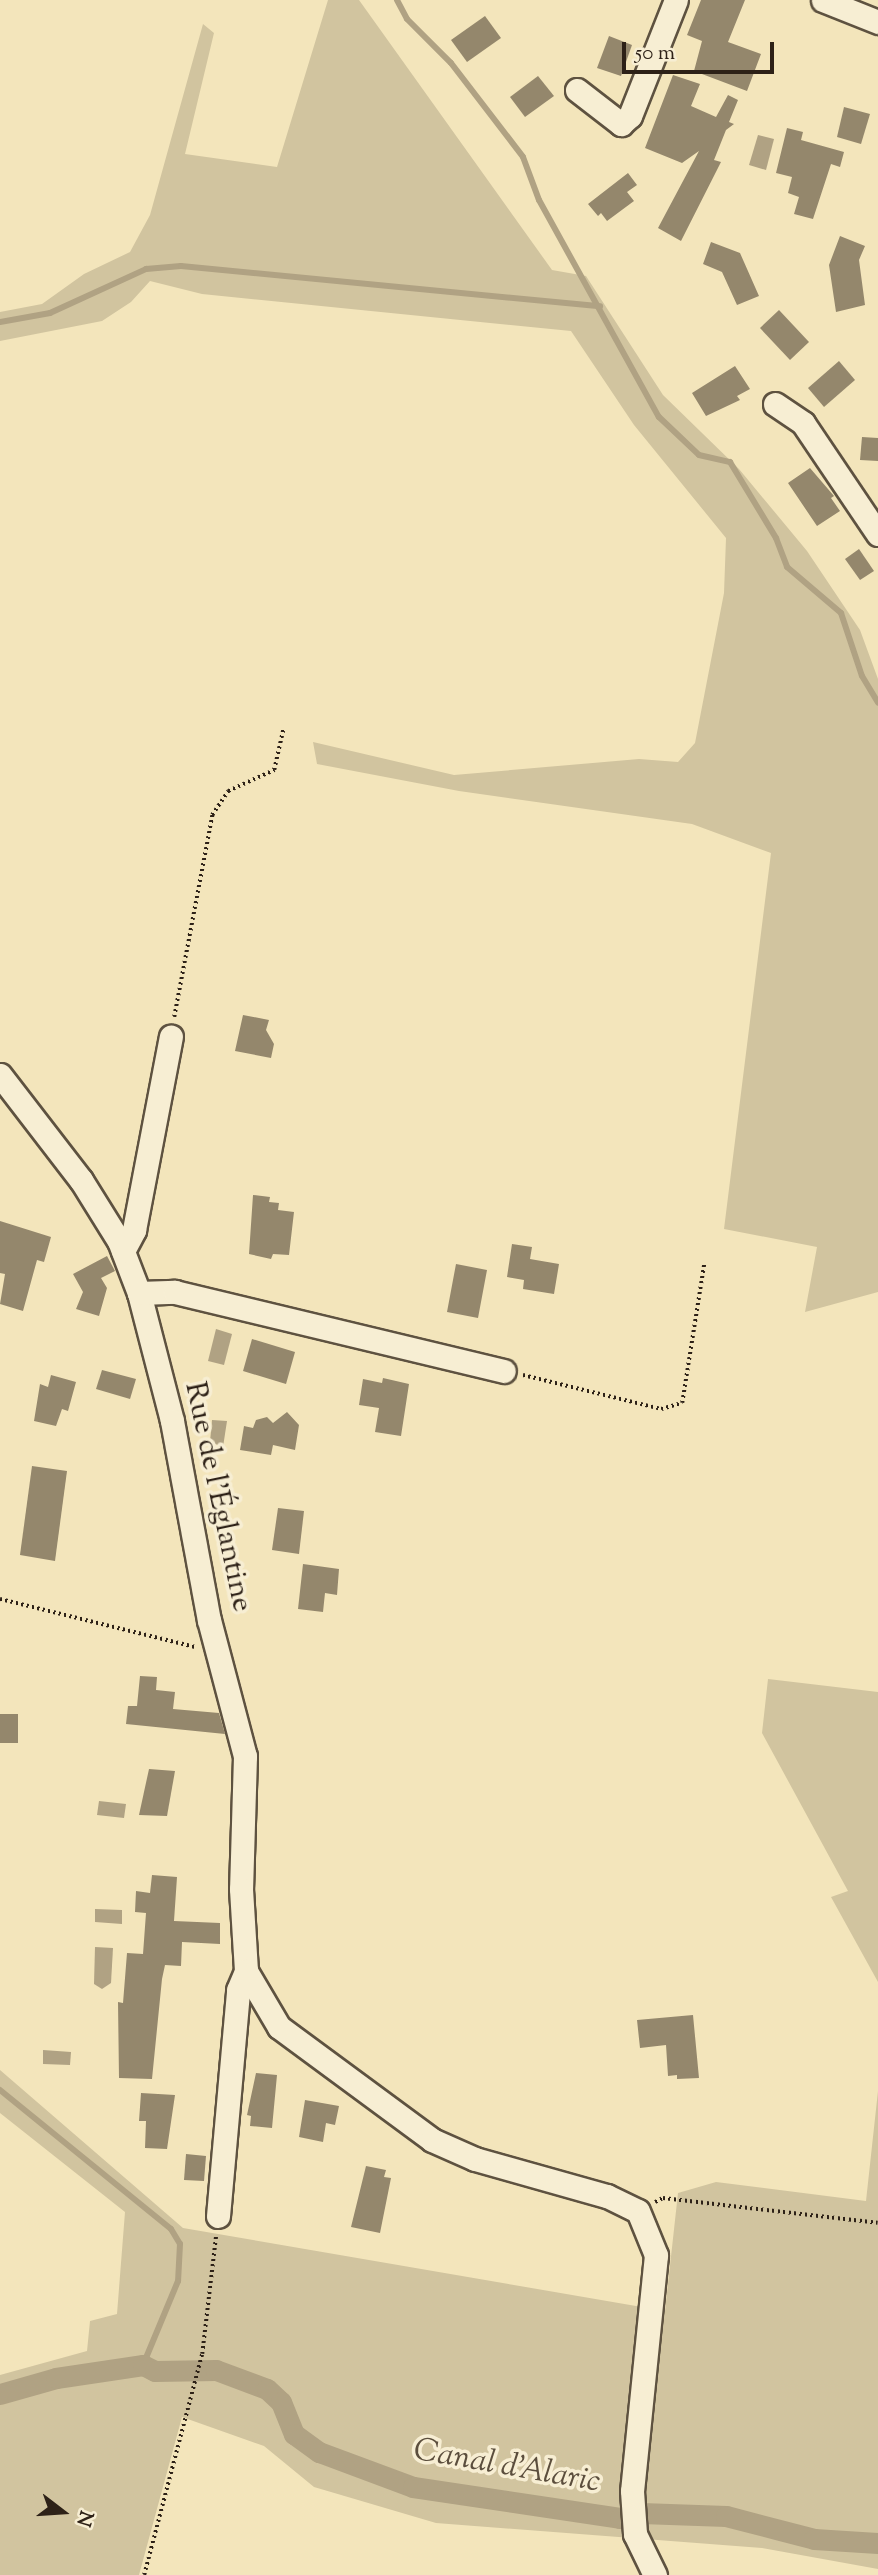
<!DOCTYPE html>
<html>
<head>
<meta charset="utf-8">
<style>
  body { margin:0 }
  #map { position:relative; width:878px; height:2575px; overflow:hidden; background:#f3e5bb; font-family:"Sorts Mill Goudy",serif }
  div>[style] { position:absolute }
  .green>* { inset:0; background:#d1c49f }
  .water>* { inset:0; background:#b0a283 }
  .stream>* { height:6px; margin:-3px; padding:0 3px; transform-origin:3px; border-radius:3px; background:#b0a283 }
  .canal>* { height:21px; margin:-10.5px; padding:0 10.5px; transform-origin:10.5px; border-radius:10.5px; background:#b0a283 }
  .building>* { inset:0; background:#94876c }
  .path>* { height:3.5px; margin-top:-1.75px; transform-origin:0; background:repeating-linear-gradient(90deg,#2d2117 0 2px,transparent 0 5.5px) }
  .roads { filter:drop-shadow(2px 0 #5e5240) drop-shadow(-2px 0 #5e5240) drop-shadow(0 2px #5e5240) drop-shadow(0 -2px #5e5240) }
  .minor>* { height:23px; margin:-11.5px; padding:0 11.5px; transform-origin:11.5px; border-radius:11.5px; background:#f7eed3 }
  span { translate:-50% -50%; white-space:nowrap; text-align:center; line-height:1.15; -webkit-text-stroke:7px #f7eed3; paint-order:stroke }
  .street-label { font-size:30px; color:#2d2117 }
  .water-label { font-size:32px; color:#5b4e3d; font-style:italic }
  .north { position:absolute; left:28px; top:2477px; width:70px; height:70px; -webkit-text-stroke:5px #f7eed3; paint-order:stroke; rotate:107deg; font-size:19px; font-weight:700; line-height:28px; text-align:center; color:#2d2117 }
  .north::after { content:''; display:block; margin:auto; width:24px; height:32px; background:#2d2117; clip-path:polygon(50% 0,100% 100%,50% 72%,0 100%) }
  .scale { position:absolute; left:622px; top:42px; width:152px; height:32px; box-sizing:border-box; border:4px solid #2d2117; border-top:0; padding-left:9px; font-size:21px; line-height:24px; white-space:nowrap; color:#2d2117; -webkit-text-stroke:5px #f7eed3; paint-order:stroke }
</style>
</head>
<body>
<div id="map">
  <div class="green">
    <i style="clip-path:polygon(328px 0,359px 0,552px 270px,586px 276px,663px 395px,739px 469px,807px 551px,860px 630px,878px 679px,878px 1292px,805px 1312px,817px 1247px,724px 1229px,771px 853px,692px 824px,459px 791px,317px 764px,313px 742px,454px 775px,639px 759px,678px 762px,695px 743px,724px 593px,726px 538px,634px 425px,571px 331px,202px 294px,150px 281px,131px 302px,102px 321px,0 341px,0 312px,42px 304px,84px 274px,130px 252px,150px 215px,203px 24px,214px 33px,185px 154px,277px 167px)"></i>
    <i style="clip-path:polygon(768px 1679px,878px 1692px,878px 1982px,831px 1897px,848px 1891px,762px 1733px)"></i>
    <i style="clip-path:polygon(0 2070px,183px 2228px,665px 2311px,678px 2193px,716px 2182px,866px 2201px,878px 2091px,878px 2569px,762px 2548px,436px 2523px,314px 2487px,264px 2446px,182px 2417px,139px 2575px,0 2575px,0 2375px,87px 2351px,90px 2321px,117px 2314px,125px 2212px,0 2113px)"></i>
  </div>
  <div class="water">
    <i style="clip-path:polygon(758px 135px,774px 139px,766px 170px,749px 165px)"></i>
    <i style="clip-path:polygon(216px 1329px,232px 1334px,224px 1365px,208px 1361px)"></i>
    <i style="clip-path:polygon(212px 1420px,227px 1421px,223px 1447px,210px 1442px)"></i>
    <i style="clip-path:polygon(99px 1801px,126px 1804px,124px 1818px,97px 1815px)"></i>
    <i style="clip-path:polygon(95px 1909px,122px 1910px,122px 1924px,95px 1922px)"></i>
    <i style="clip-path:polygon(95px 1947px,113px 1948px,111px 1983px,102px 1989px,94px 1984px)"></i>
    <i style="clip-path:polygon(43px 2050px,71px 2052px,70px 2065px,43px 2064px)"></i>
  </div>
  <div class="stream">
    <i style="left:397px;top:0;width:21px;rotate:62deg"></i>
    <i style="left:407px;top:19px;width:62px;rotate:45deg"></i>
    <i style="left:451px;top:63px;width:118px;rotate:52.5deg"></i>
    <i style="left:523px;top:157px;width:46px;rotate:69.6deg"></i>
    <i style="left:539px;top:200px;width:248px;rotate:61.1deg"></i>
    <i style="left:659px;top:417px;width:55px;rotate:43.5deg"></i>
    <i style="left:699px;top:455px;width:32px;rotate:13deg"></i>
    <i style="left:730px;top:462px;width:89px;rotate:58.8deg"></i>
    <i style="left:776px;top:538px;width:31px;rotate:69deg"></i>
    <i style="left:787px;top:567px;width:71px;rotate:40.4deg"></i>
    <i style="left:841px;top:613px;width:66px;rotate:71.6deg"></i>
    <i style="left:862px;top:676px;width:31px;rotate:59deg"></i>
    <i style="left:0;top:322px;width:51px;rotate:-10.2deg"></i>
    <i style="left:50px;top:313px;width:106px;rotate:-24.6deg"></i>
    <i style="left:146px;top:269px;width:35px;rotate:-5deg"></i>
    <i style="left:181px;top:266px;width:421px;rotate:5.5deg"></i>
    <i style="left:0;top:2090px;width:220px;rotate:39.1deg"></i>
    <i style="left:171px;top:2229px;width:17px;rotate:59deg"></i>
    <i style="left:180px;top:2244px;width:37px;rotate:93deg"></i>
    <i style="left:178px;top:2281px;width:91px;rotate:112.6deg"></i>
  </div>
  <div class="canal">
    <i style="left:0;top:2394px;width:58px;rotate:-15.9deg"></i>
    <i style="left:56px;top:2378px;width:88px;rotate:-8.5deg"></i>
    <i style="left:143px;top:2365px;width:13px;rotate:27deg"></i>
    <i style="left:155px;top:2371px;width:61px;rotate:-0.9deg"></i>
    <i style="left:216px;top:2370px;width:54px;rotate:20.4deg"></i>
    <i style="left:267px;top:2389px;width:19px;rotate:43deg"></i>
    <i style="left:281px;top:2402px;width:35px;rotate:68deg"></i>
    <i style="left:294px;top:2434px;width:31px;rotate:36deg"></i>
    <i style="left:319px;top:2452px;width:100px;rotate:20.4deg"></i>
    <i style="left:413px;top:2487px;width:209px;rotate:8.5deg"></i>
    <i style="left:620px;top:2518px;width:22px;rotate:-13deg"></i>
    <i style="left:641px;top:2513px;width:85px;rotate:2deg"></i>
    <i style="left:726px;top:2516px;width:91px;rotate:14.6deg"></i>
    <i style="left:814px;top:2539px;width:64px;rotate:3.6deg"></i>
  </div>
  <div class="building">
    <i style="clip-path:polygon(701px 0,745px 0,728px 42px,761px 54px,747px 91px,694px 71px,702px 41px,687px 35px)"></i>
    <i style="clip-path:polygon(485px 16px,501px 38px,467px 62px,451px 40px)"></i>
    <i style="clip-path:polygon(609px 36px,632px 45px,621px 76px,597px 68px)"></i>
    <i style="clip-path:polygon(673px 75px,700px 84px,691px 106px,716px 117px,728px 95px,738px 100px,729px 122px,734px 124px,726px 130px,714px 160px,721px 162px,681px 241px,658px 228px,699px 151px,682px 163px,645px 148px)"></i>
    <i style="clip-path:polygon(538px 76px,554px 96px,525px 117px,510px 97px)"></i>
    <i style="clip-path:polygon(844px 107px,870px 114px,861px 144px,837px 137px)"></i>
    <i style="clip-path:polygon(787px 128px,803px 132px,801px 140px,844px 152px,840px 167px,831px 164px,813px 219px,794px 214px,799px 197px,788px 193px,792px 177px,776px 173px)"></i>
    <i style="clip-path:polygon(628px 173px,637px 185px,627px 192px,634px 201px,607px 221px,601px 213px,598px 216px,588px 204px)"></i>
    <i style="clip-path:polygon(840px 236px,865px 246px,859px 260px,865px 305px,836px 312px,829px 265px)"></i>
    <i style="clip-path:polygon(711px 242px,740px 253px,759px 296px,737px 305px,722px 272px,703px 264px)"></i>
    <i style="clip-path:polygon(779px 310px,809px 342px,790px 360px,760px 328px)"></i>
    <i style="clip-path:polygon(839px 361px,855px 380px,824px 407px,808px 388px)"></i>
    <i style="clip-path:polygon(735px 366px,750px 389px,737px 396px,740px 400px,706px 416px,692px 393px)"></i>
    <i style="clip-path:polygon(862px 437px,878px 438px,878px 461px,860px 460px)"></i>
    <i style="clip-path:polygon(810px 468px,834px 496px,831px 498px,840px 511px,817px 526px,788px 483px)"></i>
    <i style="clip-path:polygon(859px 549px,874px 571px,860px 580px,845px 559px)"></i>
    <i style="clip-path:polygon(243px 1015px,269px 1020px,266px 1030px,274px 1044px,271px 1058px,235px 1051px)"></i>
    <i style="clip-path:polygon(253px 1195px,270px 1197px,269px 1202px,279px 1203px,278px 1210px,294px 1212px,289px 1255px,273px 1254px,271px 1259px,249px 1254px)"></i>
    <i style="clip-path:polygon(0 1221px,51px 1237px,44px 1262px,37px 1260px,23px 1311px,0 1304px,5px 1274px,0 1273px)"></i>
    <i style="clip-path:polygon(512px 1244px,532px 1247px,530px 1259px,559px 1264px,554px 1294px,523px 1289px,524px 1280px,507px 1277px)"></i>
    <i style="clip-path:polygon(107px 1256px,115px 1271px,101px 1278px,107px 1288px,99px 1316px,76px 1309px,83px 1292px,73px 1274px)"></i>
    <i style="clip-path:polygon(456px 1264px,487px 1270px,478px 1318px,447px 1312px)"></i>
    <i style="clip-path:polygon(252px 1339px,295px 1352px,286px 1384px,243px 1371px)"></i>
    <i style="clip-path:polygon(102px 1370px,136px 1379px,130px 1399px,96px 1389px)"></i>
    <i style="clip-path:polygon(51px 1375px,76px 1382px,68px 1411px,62px 1409px,56px 1426px,34px 1421px,40px 1384px,48px 1387px)"></i>
    <i style="clip-path:polygon(383px 1378px,409px 1384px,401px 1436px,375px 1432px,379px 1408px,359px 1405px,363px 1379px,382px 1383px)"></i>
    <i style="clip-path:polygon(287px 1412px,299px 1425px,295px 1450px,273px 1445px,271px 1455px,240px 1450px,244px 1426px,253px 1428px,256px 1420px,267px 1417px,273px 1423px)"></i>
    <i style="clip-path:polygon(32px 1466px,67px 1471px,55px 1561px,20px 1555px)"></i>
    <i style="clip-path:polygon(278px 1508px,304px 1511px,299px 1554px,272px 1550px)"></i>
    <i style="clip-path:polygon(303px 1564px,339px 1569px,337px 1595px,325px 1593px,323px 1612px,298px 1609px)"></i>
    <i style="clip-path:polygon(140px 1676px,157px 1677px,156px 1690px,175px 1692px,173px 1709px,219px 1713px,225px 1734px,126px 1724px,128px 1706px,137px 1706px)"></i>
    <i style="clip-path:polygon(0 1714px,18px 1714px,18px 1743px,0 1743px)"></i>
    <i style="clip-path:polygon(149px 1769px,175px 1771px,167px 1816px,139px 1815px)"></i>
    <i style="clip-path:polygon(152px 1875px,177px 1877px,174px 1921px,220px 1923px,220px 1944px,182px 1942px,181px 1966px,165px 1965px,162px 1979px,152px 2079px,119px 2078px,118px 2002px,123px 2003px,127px 1953px,143px 1954px,146px 1913px,135px 1912px,136px 1891px,150px 1893px)"></i>
    <i style="clip-path:polygon(693px 2015px,699px 2078px,677px 2079px,677px 2075px,668px 2076px,666px 2045px,640px 2048px,637px 2020px)"></i>
    <i style="clip-path:polygon(256px 2073px,277px 2075px,272px 2128px,250px 2126px,251px 2116px,247px 2115px)"></i>
    <i style="clip-path:polygon(141px 2093px,175px 2095px,167px 2149px,145px 2148px,146px 2121px,139px 2121px)"></i>
    <i style="clip-path:polygon(305px 2100px,339px 2106px,335px 2125px,326px 2123px,323px 2142px,299px 2137px)"></i>
    <i style="clip-path:polygon(186px 2154px,206px 2156px,204px 2181px,184px 2180px)"></i>
    <i style="clip-path:polygon(366px 2166px,386px 2170px,384px 2177px,391px 2178px,380px 2233px,351px 2227px)"></i>
  </div>
  <div class="path">
    <i style="left:174px;top:1017px;width:206px;rotate:-79.3deg"></i>
    <i style="left:212px;top:815px;width:29px;rotate:-56deg"></i>
    <i style="left:228px;top:791px;width:51px;rotate:-24.5deg"></i>
    <i style="left:274px;top:770px;width:41px;rotate:-77.3deg"></i>
    <i style="left:523px;top:1375px;width:142px;rotate:13.8deg"></i>
    <i style="left:661px;top:1409px;width:22px;rotate:-16deg"></i>
    <i style="left:682px;top:1403px;width:141px;rotate:-81deg"></i>
    <i style="left:0;top:1599px;width:201px;rotate:13.8deg"></i>
    <i style="left:655px;top:2202px;width:9px;rotate:-27deg"></i>
    <i style="left:663px;top:2198px;width:216px;rotate:6.6deg"></i>
    <i style="left:144px;top:2575px;width:228px;rotate:-75.3deg"></i>
    <i style="left:202px;top:2354px;width:120px;rotate:-83.3deg"></i>
  </div>
  <div class="roads">
    <div class="minor">
      <i style="left:823px;top:0;width:59px;rotate:21.8deg"></i>
      <i style="left:577px;top:90px;width:56px;rotate:37.7deg"></i>
      <i style="left:621px;top:124px;width:12px;rotate:-42deg"></i>
      <i style="left:630px;top:116px;width:125px;rotate:-68.4deg"></i>
      <i style="left:775px;top:404px;width:34px;rotate:34deg"></i>
      <i style="left:803px;top:423px;width:134px;rotate:56deg"></i>
      <i style="left:0;top:1075px;width:133px;rotate:52.4deg"></i>
      <i style="left:81px;top:1180px;width:72px;rotate:58.1deg"></i>
      <i style="left:119px;top:1241px;width:56px;rotate:69deg"></i>
      <i style="left:139px;top:1293px;width:132px;rotate:75.5deg"></i>
      <i style="left:172px;top:1421px;width:202px;rotate:79.5deg"></i>
      <i style="left:209px;top:1620px;width:141px;rotate:75.2deg"></i>
      <i style="left:245px;top:1756px;width:133px;rotate:91.7deg"></i>
      <i style="left:241px;top:1889px;width:82px;rotate:86.5deg"></i>
      <i style="left:246px;top:1971px;width:65px;rotate:59.5deg"></i>
      <i style="left:279px;top:2027px;width:190px;rotate:36.4deg"></i>
      <i style="left:432px;top:2140px;width:47px;rotate:23.8deg"></i>
      <i style="left:475px;top:2159px;width:137px;rotate:15.7deg"></i>
      <i style="left:607px;top:2196px;width:34px;rotate:26deg"></i>
      <i style="left:638px;top:2211px;width:48px;rotate:67.8deg"></i>
      <i style="left:656px;top:2255px;width:237px;rotate:95.8deg"></i>
      <i style="left:632px;top:2491px;width:43px;rotate:86deg"></i>
      <i style="left:635px;top:2534px;width:46px;rotate:64deg"></i>
      <i style="left:123px;top:1251px;width:24px;rotate:-62deg"></i>
      <i style="left:134px;top:1230px;width:197px;rotate:-79.2deg"></i>
      <i style="left:139px;top:1293px;width:36px;rotate:-2deg"></i>
      <i style="left:175px;top:1292px;width:338px;rotate:13.5deg"></i>
      <i style="left:218px;top:2216px;width:227px;rotate:-84.9deg"></i>
      <i style="left:238px;top:1990px;width:21px;rotate:-67deg"></i>
    </div>
  </div>
  <div class="street-label">
    <span style="left:217px;top:1497px;rotate:78deg">Rue de l'Églantine</span>
  </div>
  <div class="water-label">
    <span style="left:507px;top:2467px;rotate:10deg">Canal d'Alaric</span>
  </div>
  <div class="north">N</div>
  <div class="scale">50 m</div>
</div>
</body>
</html>
